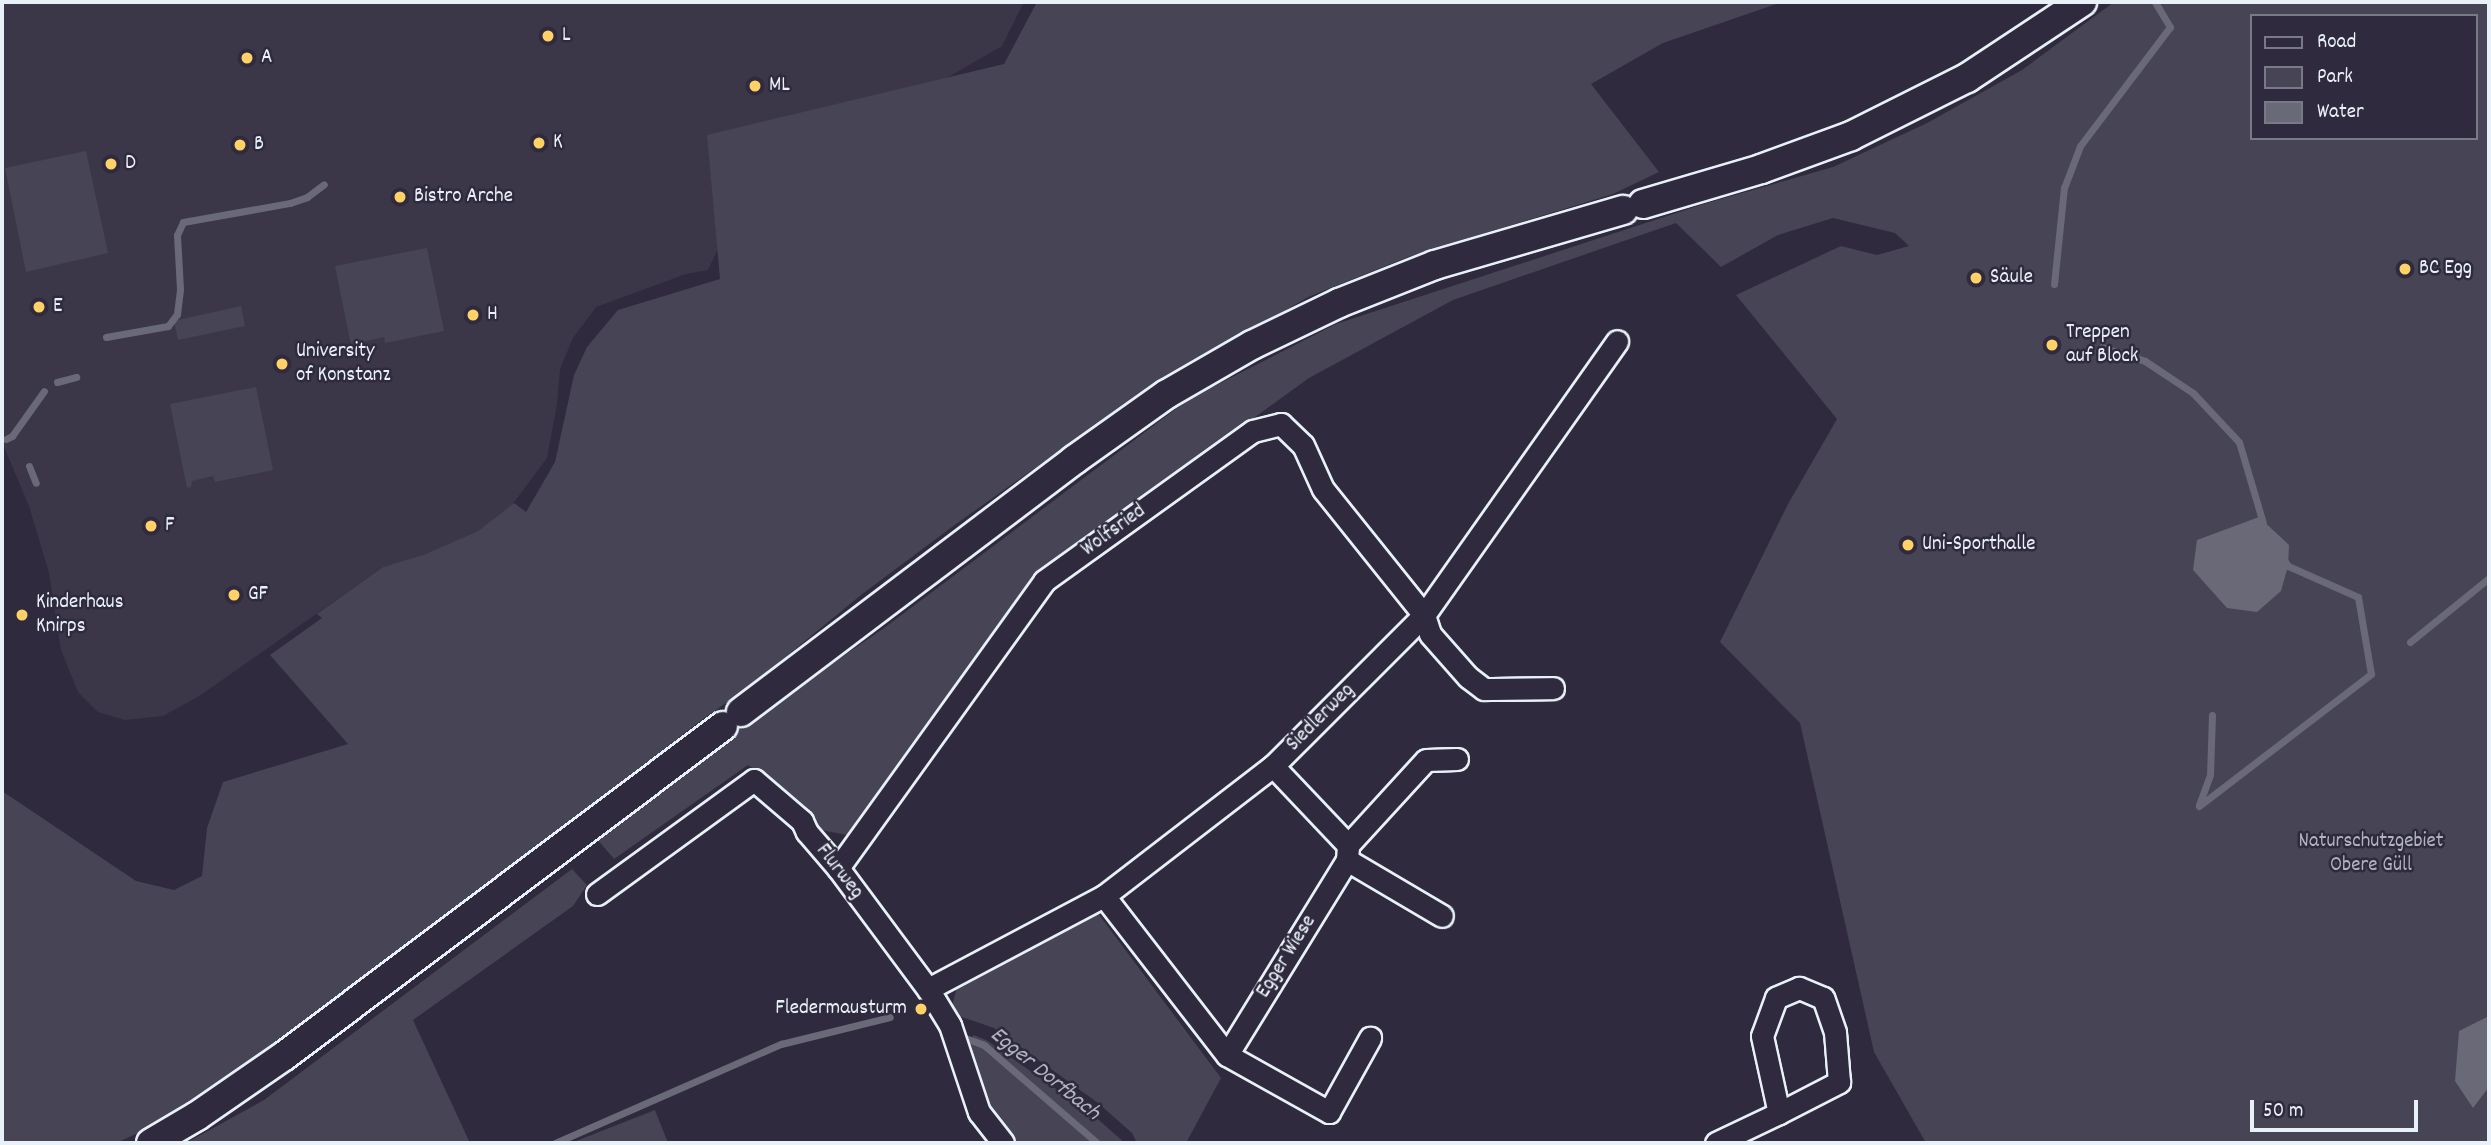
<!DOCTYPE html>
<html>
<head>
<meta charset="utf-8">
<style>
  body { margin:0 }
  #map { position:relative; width:2491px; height:1145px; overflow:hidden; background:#2f2a3d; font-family:Dekko,sans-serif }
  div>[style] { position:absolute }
  .built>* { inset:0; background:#3b3749 }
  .green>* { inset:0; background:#464455 }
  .water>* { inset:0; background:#696978 }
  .stream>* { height:7px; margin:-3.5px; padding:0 3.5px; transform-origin:3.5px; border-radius:3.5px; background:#696978 }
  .roads { filter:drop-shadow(2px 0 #e8f1f8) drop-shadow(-2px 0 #e8f1f8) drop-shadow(0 2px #e8f1f8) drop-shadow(0 -2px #e8f1f8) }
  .minor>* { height:21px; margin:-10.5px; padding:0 10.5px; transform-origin:10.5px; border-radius:10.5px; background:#2f2a3d }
  .secondary>* { height:28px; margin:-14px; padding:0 14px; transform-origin:14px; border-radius:14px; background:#2f2a3d }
  .dots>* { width:19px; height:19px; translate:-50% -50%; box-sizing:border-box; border:4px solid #2f2a3d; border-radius:50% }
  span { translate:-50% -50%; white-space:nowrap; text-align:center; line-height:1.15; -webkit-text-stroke:5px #2f2a3d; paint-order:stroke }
  .poi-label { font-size:21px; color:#e8f1f8 }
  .left { translate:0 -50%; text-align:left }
  .right { translate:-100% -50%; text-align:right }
  .street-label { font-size:21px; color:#e8f1f8 }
  .park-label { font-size:21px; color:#afb4bf }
  .water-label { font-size:23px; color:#afb4be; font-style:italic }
  .frame { position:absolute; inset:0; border:4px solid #e8f1f8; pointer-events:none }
  .legend { position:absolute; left:2250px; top:14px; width:228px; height:126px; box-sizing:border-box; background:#2f2a3d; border:2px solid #797a88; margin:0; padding:9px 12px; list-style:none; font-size:21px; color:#e8f1f8 }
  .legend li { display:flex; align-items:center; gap:14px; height:35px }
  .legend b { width:35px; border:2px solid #797a88 }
  .scale { position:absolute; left:2250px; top:1100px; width:168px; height:32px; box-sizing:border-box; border:4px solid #e8f1f8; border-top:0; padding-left:9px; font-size:21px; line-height:24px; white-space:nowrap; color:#e8f1f8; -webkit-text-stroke:5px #2f2a3d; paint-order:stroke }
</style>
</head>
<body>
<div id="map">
  <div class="built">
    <i style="clip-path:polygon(2px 2px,1024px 2px,1002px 46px,922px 92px,733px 217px,708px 270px,686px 274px,596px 307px,573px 338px,560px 369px,557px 404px,547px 458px,512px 505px,478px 531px,427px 554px,383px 567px,201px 695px,163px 716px,125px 720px,98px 712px,78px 692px,61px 650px,49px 573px,29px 506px,2px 442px)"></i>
  </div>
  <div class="green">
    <i style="clip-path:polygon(1037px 2px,1782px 2px,1663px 43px,1591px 84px,1659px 172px,1613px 194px,1408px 257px,1308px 297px,1118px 409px,956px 524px,861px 595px,755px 682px,695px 725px,443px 922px,269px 1051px,204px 1094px,154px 1126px,116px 1143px,2px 1143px,2px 791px,136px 881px,174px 890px,202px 876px,207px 828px,223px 782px,348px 744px,270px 655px,322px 618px,317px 614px,383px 567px,426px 554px,478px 531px,514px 503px,526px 512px,555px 462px,574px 375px,587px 347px,618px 310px,720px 279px,707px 135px,1004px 64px)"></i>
    <i style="clip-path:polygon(evenodd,2114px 2px,2489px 2px,2489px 1143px,1926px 1143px,1874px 1052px,1800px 723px,1720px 642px,1788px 504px,1837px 419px,1736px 295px,1841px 246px,1877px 255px,1909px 246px,1895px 233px,1833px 218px,1778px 235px,1721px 267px,1676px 223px,1453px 300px,1309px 378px,1044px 570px,935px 712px,847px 835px,821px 830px,776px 783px,748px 765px,614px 859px,596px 838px,727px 736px,884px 628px,1189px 399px,1336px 324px,1707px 203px,1833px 167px,1927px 123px,2022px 70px,2114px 2px,2251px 16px,2475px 16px,2475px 138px,2251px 138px,2251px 16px)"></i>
    <i style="clip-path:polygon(86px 151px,108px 253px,26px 272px,5px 168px)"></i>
    <i style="clip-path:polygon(427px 248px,444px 331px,385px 343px,384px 337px,362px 342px,362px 348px,352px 350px,335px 266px)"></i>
    <i style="clip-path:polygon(241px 306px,245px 326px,178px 340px,174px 321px)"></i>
    <i style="clip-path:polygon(256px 387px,273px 470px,215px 482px,213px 476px,192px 481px,191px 487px,187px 488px,170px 404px)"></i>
    <i style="clip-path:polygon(572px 869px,587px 885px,573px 906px,413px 1020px,470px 1143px,186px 1143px,264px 1100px)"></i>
    <i style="clip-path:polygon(1094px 908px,1221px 1078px,1186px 1143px,1137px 1143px,1132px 1133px,1098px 1103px,994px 1028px,950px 1013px,958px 984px)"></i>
    <i style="clip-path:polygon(974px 1035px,986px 1040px,1092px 1114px,1125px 1143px,1013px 1143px,985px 1109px,963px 1045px)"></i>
    <i style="clip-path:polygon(655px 1110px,668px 1143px,571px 1143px)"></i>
  </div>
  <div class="water">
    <i style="clip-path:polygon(2259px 517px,2289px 545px,2288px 566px,2281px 591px,2257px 612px,2227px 608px,2193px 570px,2197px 540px)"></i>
    <i style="clip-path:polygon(2489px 1016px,2489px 1087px,2473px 1108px,2455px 1081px,2459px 1031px)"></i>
  </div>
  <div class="stream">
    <i style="left:2054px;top:284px;width:97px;rotate:-84.1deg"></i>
    <i style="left:2064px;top:188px;width:45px;rotate:-69.1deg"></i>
    <i style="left:2080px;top:146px;width:149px;rotate:-52.9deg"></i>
    <i style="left:2170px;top:27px;width:29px;rotate:-121deg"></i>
    <i style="left:106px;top:337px;width:63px;rotate:-10.1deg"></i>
    <i style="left:168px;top:326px;width:15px;rotate:-53deg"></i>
    <i style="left:177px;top:314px;width:25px;rotate:-83deg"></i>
    <i style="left:180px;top:289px;width:54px;rotate:-93.2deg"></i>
    <i style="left:177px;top:235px;width:14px;rotate:-65deg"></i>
    <i style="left:183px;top:222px;width:109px;rotate:-10.1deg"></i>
    <i style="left:290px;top:203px;width:18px;rotate:-19deg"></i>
    <i style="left:307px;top:197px;width:21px;rotate:-37deg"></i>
    <i style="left:2102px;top:347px;width:45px;rotate:18deg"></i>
    <i style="left:2145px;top:361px;width:58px;rotate:33.7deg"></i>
    <i style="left:2193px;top:393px;width:67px;rotate:46.8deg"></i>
    <i style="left:2239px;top:442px;width:84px;rotate:73.5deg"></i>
    <i style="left:57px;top:382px;width:20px;rotate:-15deg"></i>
    <i style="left:6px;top:439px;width:7px;rotate:-27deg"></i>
    <i style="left:12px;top:436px;width:55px;rotate:-54.6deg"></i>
    <i style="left:29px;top:466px;width:18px;rotate:68deg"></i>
    <i style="left:2410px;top:642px;width:102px;rotate:-39deg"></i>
    <i style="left:2199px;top:805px;width:32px;rotate:-70deg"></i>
    <i style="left:2210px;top:775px;width:60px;rotate:-88.1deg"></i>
    <i style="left:2199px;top:806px;width:217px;rotate:-37.5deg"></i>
    <i style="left:2371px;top:674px;width:78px;rotate:-99.6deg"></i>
    <i style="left:2358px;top:597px;width:77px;rotate:-156.1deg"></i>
    <i style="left:2288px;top:566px;width:9px;rotate:-122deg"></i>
    <i style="left:965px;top:1038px;width:20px;rotate:20deg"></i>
    <i style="left:984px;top:1045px;width:150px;rotate:40.9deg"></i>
    <i style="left:555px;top:1143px;width:247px;rotate:-23.7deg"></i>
    <i style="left:781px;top:1044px;width:112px;rotate:-13.9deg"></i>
  </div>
  <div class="roads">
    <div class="minor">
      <i style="left:1273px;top:766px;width:109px;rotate:46.5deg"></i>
      <i style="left:1347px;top:860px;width:110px;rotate:30.5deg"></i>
      <i style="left:838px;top:868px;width:353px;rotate:-54.3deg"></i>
      <i style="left:1044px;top:581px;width:257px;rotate:-35.7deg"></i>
      <i style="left:1253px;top:431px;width:29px;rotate:-14deg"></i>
      <i style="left:1281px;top:424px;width:30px;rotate:44deg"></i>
      <i style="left:1303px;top:445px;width:48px;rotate:65.6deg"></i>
      <i style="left:1323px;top:489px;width:161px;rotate:51.3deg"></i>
      <i style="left:1424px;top:615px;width:20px;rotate:72deg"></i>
      <i style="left:1430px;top:634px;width:57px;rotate:48.5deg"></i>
      <i style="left:1468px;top:677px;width:20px;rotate:37deg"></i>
      <i style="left:1484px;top:689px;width:69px;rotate:-0.8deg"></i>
      <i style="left:597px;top:894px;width:194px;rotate:-36deg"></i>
      <i style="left:754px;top:780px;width:63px;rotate:40.5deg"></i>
      <i style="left:802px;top:821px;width:12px;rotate:66deg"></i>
      <i style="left:807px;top:832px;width:48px;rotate:49.3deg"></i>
      <i style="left:838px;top:868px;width:151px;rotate:53.4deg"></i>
      <i style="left:928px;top:989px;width:42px;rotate:58.6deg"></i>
      <i style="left:950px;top:1025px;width:92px;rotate:71.6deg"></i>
      <i style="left:979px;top:1112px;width:39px;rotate:52deg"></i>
      <i style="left:1104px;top:896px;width:201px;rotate:52.3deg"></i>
      <i style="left:1227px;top:1055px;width:229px;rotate:-58.4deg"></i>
      <i style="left:1347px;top:860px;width:15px;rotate:-86deg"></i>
      <i style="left:1348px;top:845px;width:115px;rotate:-47.5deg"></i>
      <i style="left:1426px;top:760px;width:31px;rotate:-2deg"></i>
      <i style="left:928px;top:989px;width:199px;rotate:-27.9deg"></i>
      <i style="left:1104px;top:896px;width:213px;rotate:-37.6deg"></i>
      <i style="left:1273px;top:766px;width:214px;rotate:-45deg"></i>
      <i style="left:1424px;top:615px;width:335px;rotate:-54.8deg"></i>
      <i style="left:1227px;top:1055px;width:117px;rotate:29.2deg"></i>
      <i style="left:1329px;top:1112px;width:85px;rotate:-61deg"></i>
      <i style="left:1716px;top:1143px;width:70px;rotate:-25.5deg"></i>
      <i style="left:1779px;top:1113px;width:68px;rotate:-27.3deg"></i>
      <i style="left:1839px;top:1082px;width:50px;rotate:-94.6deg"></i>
      <i style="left:1835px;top:1032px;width:36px;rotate:-109deg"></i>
      <i style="left:1823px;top:998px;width:26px;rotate:-157deg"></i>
      <i style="left:1799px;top:988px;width:25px;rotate:157deg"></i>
      <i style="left:1776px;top:998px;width:40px;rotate:110.2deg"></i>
      <i style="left:1762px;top:1036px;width:79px;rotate:77.6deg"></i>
    </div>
    <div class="secondary">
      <i style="left:1643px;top:204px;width:123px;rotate:-16.5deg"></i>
      <i style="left:1761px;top:169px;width:96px;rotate:-20.1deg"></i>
      <i style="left:1851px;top:136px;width:130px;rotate:-26.6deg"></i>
      <i style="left:1967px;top:78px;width:138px;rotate:-33.5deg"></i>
      <i style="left:741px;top:712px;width:418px;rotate:-37.1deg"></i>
      <i style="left:1074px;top:460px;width:114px;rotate:-35.4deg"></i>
      <i style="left:1167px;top:394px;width:98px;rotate:-30deg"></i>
      <i style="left:1252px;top:345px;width:97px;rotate:-25.8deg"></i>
      <i style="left:1339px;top:303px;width:103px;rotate:-21.6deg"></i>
      <i style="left:1435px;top:265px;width:196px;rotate:-16.3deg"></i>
      <i style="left:151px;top:1143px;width:53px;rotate:-30.4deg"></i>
      <i style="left:197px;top:1116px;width:106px;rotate:-34.6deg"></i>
      <i style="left:284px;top:1056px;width:549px;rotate:-36.93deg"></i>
    </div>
  </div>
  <div class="dots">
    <i style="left:548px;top:36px;background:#ffd166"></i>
    <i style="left:247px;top:58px;background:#ffd166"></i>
    <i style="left:755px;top:86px;background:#ffd166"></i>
    <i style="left:539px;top:143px;background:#ffd166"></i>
    <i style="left:240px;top:145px;background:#ffd166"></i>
    <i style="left:111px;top:164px;background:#ffd166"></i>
    <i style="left:400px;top:197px;background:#ffd166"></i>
    <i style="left:2405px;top:269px;background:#ffd166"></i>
    <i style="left:1976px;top:278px;background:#ffd166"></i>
    <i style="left:39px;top:307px;background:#ffd166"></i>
    <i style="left:473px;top:315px;background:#ffd166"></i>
    <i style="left:2052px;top:345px;background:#ffd166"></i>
    <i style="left:282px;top:364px;background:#ffd166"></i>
    <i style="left:151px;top:526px;background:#ffd166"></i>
    <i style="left:1908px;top:545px;background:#ffd166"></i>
    <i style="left:234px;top:595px;background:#ffd166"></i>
    <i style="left:22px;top:615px;background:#ffd166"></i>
    <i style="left:921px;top:1009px;background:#ffd166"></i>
  </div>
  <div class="poi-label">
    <span class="left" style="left:562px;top:36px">L</span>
    <span class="left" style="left:261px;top:58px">A</span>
    <span class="left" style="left:769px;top:86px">ML</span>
    <span class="left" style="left:553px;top:143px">K</span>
    <span class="left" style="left:254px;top:145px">B</span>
    <span class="left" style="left:125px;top:164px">D</span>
    <span class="left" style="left:414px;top:197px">Bistro Arche</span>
    <span class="left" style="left:2419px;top:269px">BC Egg</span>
    <span class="left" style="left:1990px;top:278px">Säule</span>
    <span class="left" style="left:53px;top:307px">E</span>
    <span class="left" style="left:487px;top:315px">H</span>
    <span class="left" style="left:2066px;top:345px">Treppen<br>auf Block</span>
    <span class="left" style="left:296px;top:364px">University<br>of Konstanz</span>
    <span class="left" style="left:165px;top:526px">F</span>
    <span class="left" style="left:1922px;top:545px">Uni-Sporthalle</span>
    <span class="left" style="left:248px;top:595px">GF</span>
    <span class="left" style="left:36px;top:615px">Kinderhaus<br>Knirps</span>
    <span class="right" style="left:907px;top:1009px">Fledermausturm</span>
  </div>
  <div class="street-label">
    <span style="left:1114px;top:531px;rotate:-36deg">Wolfsried</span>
    <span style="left:1321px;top:718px;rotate:-45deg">Siedlerweg</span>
    <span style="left:839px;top:872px;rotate:52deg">Flurweg</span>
    <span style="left:1287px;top:957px;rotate:-58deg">Egger Wiese</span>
  </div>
  <div class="park-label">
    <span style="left:2371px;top:854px">Naturschutzgebiet<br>Obere Güll</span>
  </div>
  <div class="water-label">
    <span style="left:1044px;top:1075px;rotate:39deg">Egger Dorfbach</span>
  </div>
  <div class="frame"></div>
  <ul class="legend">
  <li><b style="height:9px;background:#2f2a3d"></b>Road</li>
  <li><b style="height:19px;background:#464455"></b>Park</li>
  <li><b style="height:19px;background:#696978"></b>Water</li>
  </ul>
  <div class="scale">50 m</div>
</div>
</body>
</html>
